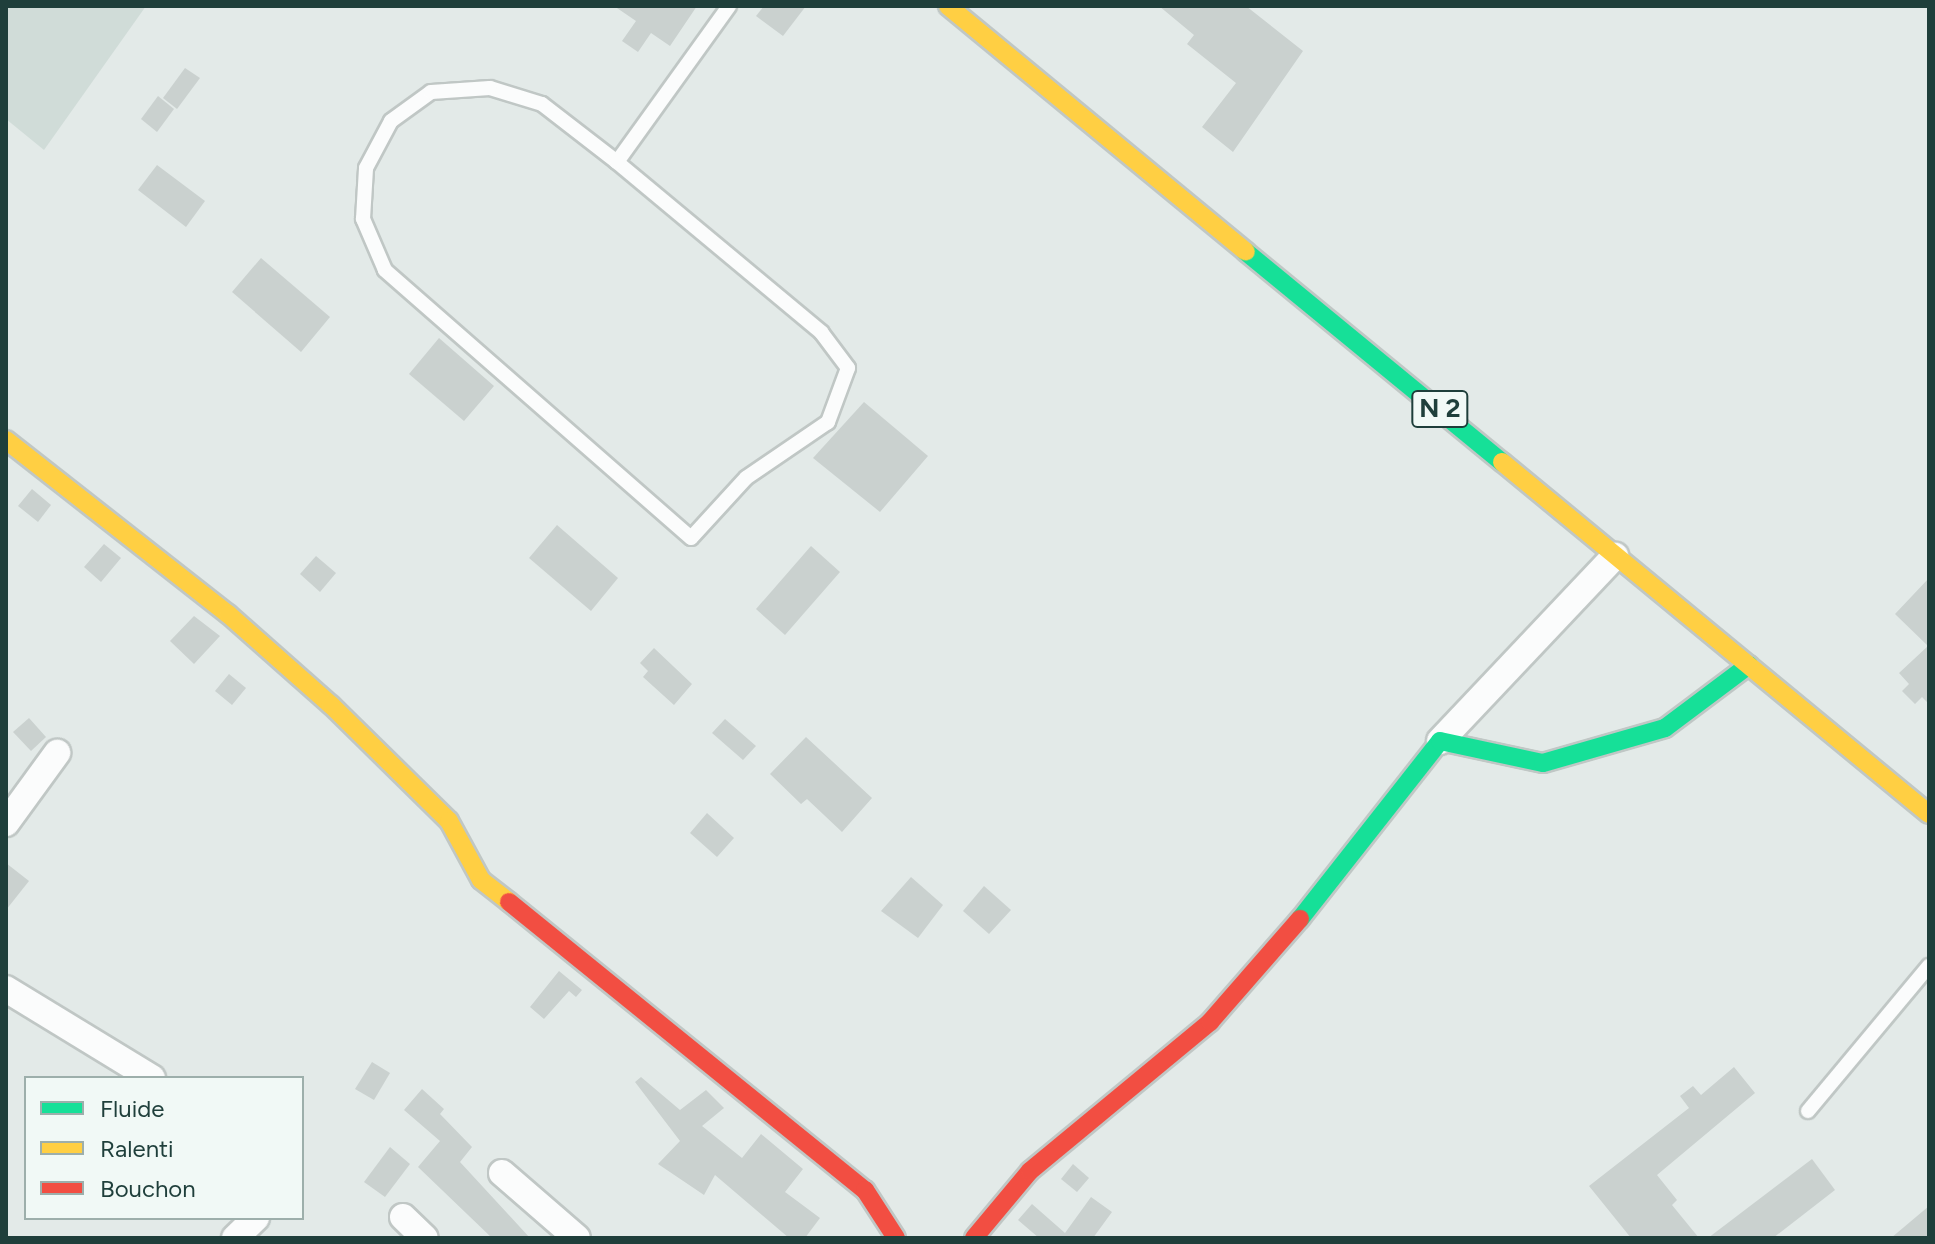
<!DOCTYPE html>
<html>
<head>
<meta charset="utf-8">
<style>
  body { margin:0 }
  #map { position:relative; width:1935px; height:1244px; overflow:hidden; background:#e3eae8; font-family:Figtree,sans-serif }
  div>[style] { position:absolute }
  .built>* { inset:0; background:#d0dcd8 }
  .building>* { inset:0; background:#cad1cf }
  .roads { filter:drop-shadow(2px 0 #c0c7c5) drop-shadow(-2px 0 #c0c7c5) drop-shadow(0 2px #c0c7c5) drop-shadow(0 -2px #c0c7c5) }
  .lane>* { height:14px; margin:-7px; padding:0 7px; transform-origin:7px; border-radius:7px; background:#fbfcfc }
  .street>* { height:26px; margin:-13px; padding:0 13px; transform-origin:13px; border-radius:13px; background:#fbfcfc }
  .fast>* { height:18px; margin:-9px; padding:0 9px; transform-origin:9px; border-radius:9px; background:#16e098 }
  .slow>* { height:18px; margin:-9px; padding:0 9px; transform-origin:9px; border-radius:9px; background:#ffcf43 }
  .jam>* { height:18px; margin:-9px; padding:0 9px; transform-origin:9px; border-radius:9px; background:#f24e42 }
  span { translate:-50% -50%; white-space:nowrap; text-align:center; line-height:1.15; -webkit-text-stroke:6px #f1f9f6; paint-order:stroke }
  .shield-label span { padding:2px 6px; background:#f1f9f6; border:2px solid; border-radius:6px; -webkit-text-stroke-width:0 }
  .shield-label { font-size:26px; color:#1f3f3b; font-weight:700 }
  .frame { position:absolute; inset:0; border:8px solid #1f3f3b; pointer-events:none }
  .legend { position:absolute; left:24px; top:1076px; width:280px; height:144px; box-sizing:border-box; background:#f1f9f6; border:2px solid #9dafab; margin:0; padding:10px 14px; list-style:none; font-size:24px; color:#1f3f3b }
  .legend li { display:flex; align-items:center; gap:16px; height:40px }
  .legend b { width:40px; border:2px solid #9dafab }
</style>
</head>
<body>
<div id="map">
  <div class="built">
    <i style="clip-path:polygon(6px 6px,146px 6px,44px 150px,6px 119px)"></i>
  </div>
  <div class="building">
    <i style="clip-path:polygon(614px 6px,697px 6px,670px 46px,651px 33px,638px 52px,622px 41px,636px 21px)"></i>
    <i style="clip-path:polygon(764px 6px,806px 6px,783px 36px,756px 16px)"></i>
    <i style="clip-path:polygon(1159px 6px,1246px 6px,1303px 51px,1233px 152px,1202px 127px,1236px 83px,1187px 44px,1194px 35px)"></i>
    <i style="clip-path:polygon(185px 68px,200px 78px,177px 109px,163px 98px)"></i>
    <i style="clip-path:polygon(158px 96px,174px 109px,157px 132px,141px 119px)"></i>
    <i style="clip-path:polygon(157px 165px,205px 201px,186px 227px,138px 190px)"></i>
    <i style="clip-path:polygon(261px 258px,330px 317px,301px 352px,232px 292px)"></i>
    <i style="clip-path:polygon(439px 338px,494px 386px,464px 421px,409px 374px)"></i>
    <i style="clip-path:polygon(864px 402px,928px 456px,880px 512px,813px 458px)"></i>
    <i style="clip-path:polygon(32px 489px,51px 505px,38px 522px,18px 506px)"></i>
    <i style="clip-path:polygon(557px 525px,618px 578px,591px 611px,529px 558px)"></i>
    <i style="clip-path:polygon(104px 544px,121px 558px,101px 582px,84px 567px)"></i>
    <i style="clip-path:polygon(811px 546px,840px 572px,785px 635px,756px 609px)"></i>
    <i style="clip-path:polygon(316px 556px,336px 573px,320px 592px,300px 574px)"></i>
    <i style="clip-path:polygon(1929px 578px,1929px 704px,1922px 697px,1915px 704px,1902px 691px,1909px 684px,1899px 673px,1928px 646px,1895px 614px)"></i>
    <i style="clip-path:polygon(194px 616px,220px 636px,194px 664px,170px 641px)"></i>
    <i style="clip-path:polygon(654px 648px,692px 684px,674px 705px,643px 677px,648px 671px,640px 663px)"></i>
    <i style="clip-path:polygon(229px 674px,246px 688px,232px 705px,215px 691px)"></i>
    <i style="clip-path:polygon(29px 718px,46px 737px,31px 751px,13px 732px)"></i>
    <i style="clip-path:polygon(725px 719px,756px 746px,743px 760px,712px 733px)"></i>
    <i style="clip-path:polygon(806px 737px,872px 798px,842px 832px,807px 799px,801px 804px,770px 774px)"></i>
    <i style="clip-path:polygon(707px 813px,734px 838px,717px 857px,690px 833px)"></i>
    <i style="clip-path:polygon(6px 863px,29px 881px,6px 910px)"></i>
    <i style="clip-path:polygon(911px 877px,943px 905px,918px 938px,881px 911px)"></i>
    <i style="clip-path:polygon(984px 886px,1011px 910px,989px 934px,963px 911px)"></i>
    <i style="clip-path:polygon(559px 971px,582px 990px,576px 997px,569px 991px,544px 1019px,530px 1007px)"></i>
    <i style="clip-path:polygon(372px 1062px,390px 1073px,374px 1100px,355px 1089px)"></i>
    <i style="clip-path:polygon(1734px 1067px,1755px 1093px,1657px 1175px,1677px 1200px,1672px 1205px,1699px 1238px,1631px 1238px,1589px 1186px,1689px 1108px,1680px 1096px,1693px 1086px,1701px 1095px)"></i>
    <i style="clip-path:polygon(641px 1077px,680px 1110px,706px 1090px,724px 1108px,702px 1126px,742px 1158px,761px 1134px,803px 1169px,785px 1192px,820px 1218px,805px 1238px,789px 1238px,715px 1175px,704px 1195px,658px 1164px,680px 1141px,635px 1082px)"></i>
    <i style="clip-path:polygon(422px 1089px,444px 1109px,440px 1114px,472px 1147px,460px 1162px,530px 1238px,492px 1238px,418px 1167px,440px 1141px,404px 1110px)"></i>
    <i style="clip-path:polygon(390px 1147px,410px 1164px,385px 1197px,364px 1182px)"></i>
    <i style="clip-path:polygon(1812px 1159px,1835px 1190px,1773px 1238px,1708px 1238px)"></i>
    <i style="clip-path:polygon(1073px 1164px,1089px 1178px,1077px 1192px,1061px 1179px)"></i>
    <i style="clip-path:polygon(1091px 1197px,1112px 1212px,1093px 1238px,1039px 1238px,1018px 1220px,1032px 1204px,1065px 1233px)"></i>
    <i style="clip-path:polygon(1929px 1206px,1929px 1238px,1891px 1238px)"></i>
  </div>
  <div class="roads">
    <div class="lane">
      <i style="left:490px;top:88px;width:54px;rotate:17.1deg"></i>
      <i style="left:542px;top:104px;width:95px;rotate:37.7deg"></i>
      <i style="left:617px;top:162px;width:266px;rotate:39.8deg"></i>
      <i style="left:821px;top:332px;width:45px;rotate:53.1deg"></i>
      <i style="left:848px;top:368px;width:58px;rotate:110.3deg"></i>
      <i style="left:828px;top:422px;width:99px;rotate:145.7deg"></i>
      <i style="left:746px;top:478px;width:81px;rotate:132.5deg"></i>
      <i style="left:691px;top:538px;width:407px;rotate:-138.8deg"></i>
      <i style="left:385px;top:270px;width:56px;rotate:-113.3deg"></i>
      <i style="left:363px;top:219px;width:51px;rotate:-86.6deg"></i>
      <i style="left:366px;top:168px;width:53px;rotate:-62deg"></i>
      <i style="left:391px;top:121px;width:49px;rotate:-35.9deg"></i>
      <i style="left:431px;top:92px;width:59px;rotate:-3.9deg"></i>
      <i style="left:617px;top:162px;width:192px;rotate:-54.3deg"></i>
      <i style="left:1808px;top:1111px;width:189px;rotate:-50.2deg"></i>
    </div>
    <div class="street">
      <i style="left:1440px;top:741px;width:255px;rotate:-46.6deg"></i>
      <i style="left:6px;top:823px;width:87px;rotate:-53.9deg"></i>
      <i style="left:6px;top:989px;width:171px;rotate:31.4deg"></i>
      <i style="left:502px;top:1173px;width:99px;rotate:40.9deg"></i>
      <i style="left:403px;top:1217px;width:30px;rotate:44deg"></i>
      <i style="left:235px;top:1238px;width:29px;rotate:-44deg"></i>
    </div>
    <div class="fast">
      <i style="left:1246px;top:252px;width:331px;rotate:39.4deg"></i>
      <i style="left:1300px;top:919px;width:226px;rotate:-51.8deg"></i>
      <i style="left:1440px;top:741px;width:105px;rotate:12.1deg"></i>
      <i style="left:1543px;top:763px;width:127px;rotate:-16deg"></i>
      <i style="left:1665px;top:728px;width:105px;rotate:-36.9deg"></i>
    </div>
    <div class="slow">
      <i style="left:948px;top:6px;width:386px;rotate:39.5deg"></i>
      <i style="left:6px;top:440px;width:282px;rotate:38.1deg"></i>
      <i style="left:228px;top:614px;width:137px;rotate:41.5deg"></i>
      <i style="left:331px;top:705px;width:165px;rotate:44.5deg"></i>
      <i style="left:449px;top:821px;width:67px;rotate:61.5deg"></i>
      <i style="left:481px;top:880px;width:36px;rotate:38deg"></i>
      <i style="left:1502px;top:462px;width:553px;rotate:39.5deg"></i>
    </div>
    <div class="jam">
      <i style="left:509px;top:902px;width:458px;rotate:39deg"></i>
      <i style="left:865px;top:1190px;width:57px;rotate:57.1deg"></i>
      <i style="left:974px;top:1238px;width:87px;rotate:-50.1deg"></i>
      <i style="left:1030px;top:1171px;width:234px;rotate:-39.6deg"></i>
      <i style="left:1210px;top:1022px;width:137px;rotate:-48.9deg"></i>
    </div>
  </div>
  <div class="shield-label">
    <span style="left:1440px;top:409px">N 2</span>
  </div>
  <div class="frame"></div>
  <ul class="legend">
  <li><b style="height:10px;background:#16e098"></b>Fluide</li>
  <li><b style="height:10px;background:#ffcf43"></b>Ralenti</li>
  <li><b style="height:10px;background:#f24e42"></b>Bouchon</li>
  </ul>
</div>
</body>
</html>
